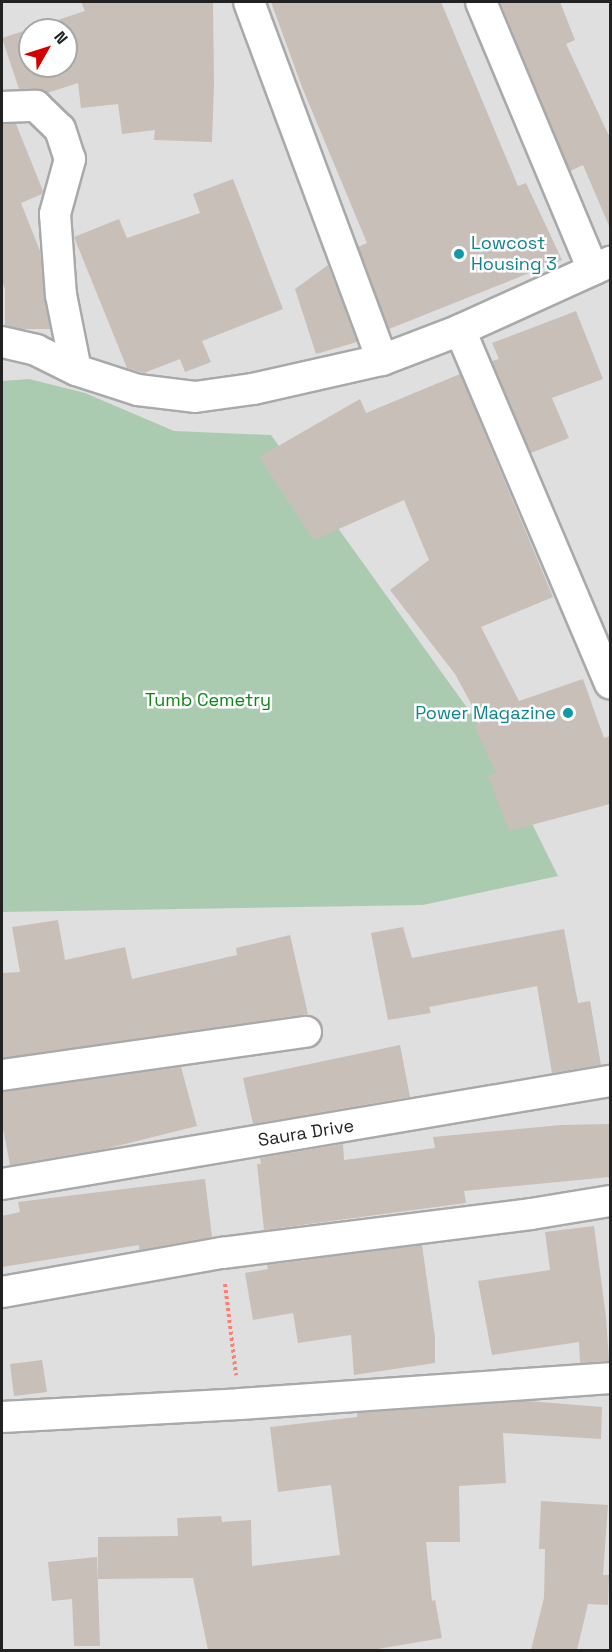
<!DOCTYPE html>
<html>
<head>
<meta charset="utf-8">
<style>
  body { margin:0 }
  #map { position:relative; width:612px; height:1652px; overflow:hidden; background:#f2efe9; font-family:"Space Grotesk",sans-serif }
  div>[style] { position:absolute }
  .residential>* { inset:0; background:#e0dfdf }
  .cemetery>* { inset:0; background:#aacbaf }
  .building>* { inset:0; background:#c7bfb8 }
  .path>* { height:4px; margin-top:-2px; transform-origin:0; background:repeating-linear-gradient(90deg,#fa8072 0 3px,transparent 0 6px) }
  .roads { filter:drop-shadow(2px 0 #a9a9a9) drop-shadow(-2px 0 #a9a9a9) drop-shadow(0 2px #a9a9a9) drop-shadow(0 -2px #a9a9a9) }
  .minor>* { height:30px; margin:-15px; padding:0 15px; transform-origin:15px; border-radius:15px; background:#fff }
  .dots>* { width:16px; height:16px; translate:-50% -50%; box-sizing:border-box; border:3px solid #fff; border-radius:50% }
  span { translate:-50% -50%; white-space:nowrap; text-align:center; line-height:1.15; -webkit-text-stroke:5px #fff; paint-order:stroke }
  .culture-label { font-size:18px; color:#0d838f }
  .left { translate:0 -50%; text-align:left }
  .right { translate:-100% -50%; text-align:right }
  .park-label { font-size:18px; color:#0c8416 }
  .street-label { font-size:18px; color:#222 }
  .frame { position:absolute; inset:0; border:3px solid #222; pointer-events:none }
  .north { position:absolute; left:18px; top:18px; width:60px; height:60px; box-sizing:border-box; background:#fff; border:2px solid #a7a7a7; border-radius:50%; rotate:51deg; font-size:16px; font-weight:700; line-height:24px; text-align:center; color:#222 }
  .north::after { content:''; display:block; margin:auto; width:21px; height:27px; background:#d40000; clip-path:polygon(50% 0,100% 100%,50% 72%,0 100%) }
</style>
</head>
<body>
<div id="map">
  <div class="residential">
    <i style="clip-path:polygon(evenodd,2px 2px,610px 2px,610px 1650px,2px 1650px,2px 2px,30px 30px,66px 30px,66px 66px,30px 66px,30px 30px)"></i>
  </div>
  <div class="cemetery">
    <i style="clip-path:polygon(29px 379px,85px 393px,174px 431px,271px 435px,491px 741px,558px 876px,423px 905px,2px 912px,2px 381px)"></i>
  </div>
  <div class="building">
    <i style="clip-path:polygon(evenodd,81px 2px,213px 2px,214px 84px,212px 142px,154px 140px,155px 130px,122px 134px,118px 104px,81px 108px,78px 83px,47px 93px,36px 89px,19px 89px,2px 38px,85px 11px,81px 2px,30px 30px,66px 30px,66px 66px,30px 66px,30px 30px)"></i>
    <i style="clip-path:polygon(271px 2px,441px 2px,518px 186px,526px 183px,562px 260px,389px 329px,358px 247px,367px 243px,302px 87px)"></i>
    <i style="clip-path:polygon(500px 2px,560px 2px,575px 40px,566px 44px,610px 138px,610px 228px,583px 165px,570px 171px)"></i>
    <i style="clip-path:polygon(2px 124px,16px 124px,43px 191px,42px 194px,21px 203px,40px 251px,50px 329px,20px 329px,5px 325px,5px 289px,2px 281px)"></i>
    <i style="clip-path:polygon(233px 179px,283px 309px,202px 341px,211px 362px,185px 372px,180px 359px,144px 373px,127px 368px,74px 237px,119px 219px,127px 238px,200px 213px,193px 194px)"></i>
    <i style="clip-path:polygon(328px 265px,357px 342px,316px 354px,295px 289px)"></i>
    <i style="clip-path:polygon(576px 311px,603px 379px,552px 398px,569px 438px,531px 453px,492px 361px,499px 359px,492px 343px)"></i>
    <i style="clip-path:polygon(460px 374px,553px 597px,481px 627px,519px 701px,583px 679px,604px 738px,610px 736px,610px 804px,509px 831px,488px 776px,496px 773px,474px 726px,481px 722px,455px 674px,390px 590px,429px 560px,404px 500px,314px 540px,259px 457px,360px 399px,366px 413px)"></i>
    <i style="clip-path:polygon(58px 920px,65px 960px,125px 947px,132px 979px,237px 955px,236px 948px,290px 935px,308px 1014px,2px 1058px,2px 973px,20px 972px,12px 927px)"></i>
    <i style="clip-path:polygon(403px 927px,412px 958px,564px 929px,578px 1003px,590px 1001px,601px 1065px,552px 1073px,537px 986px,429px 1007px,431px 1013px,388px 1020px,371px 933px)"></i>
    <i style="clip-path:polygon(400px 1045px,410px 1097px,253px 1124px,243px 1078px)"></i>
    <i style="clip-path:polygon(181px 1067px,197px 1126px,105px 1149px,10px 1165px,2px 1123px,2px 1092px)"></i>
    <i style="clip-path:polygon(610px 1124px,610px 1177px,464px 1191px,466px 1203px,264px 1230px,257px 1164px,261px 1164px,260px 1158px,343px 1144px,344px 1160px,435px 1148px,433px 1137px,561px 1125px)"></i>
    <i style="clip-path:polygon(205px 1179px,212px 1237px,139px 1250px,139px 1245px,2px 1267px,2px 1216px,20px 1212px,18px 1202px)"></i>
    <i style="clip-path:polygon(594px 1226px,606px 1317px,609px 1361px,580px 1363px,579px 1342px,492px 1355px,478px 1281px,550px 1270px,545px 1232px)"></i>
    <i style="clip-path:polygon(422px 1245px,435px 1337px,435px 1363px,354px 1375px,351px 1335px,298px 1343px,293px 1313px,253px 1320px,245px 1273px,268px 1269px,267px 1265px)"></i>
    <i style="clip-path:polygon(42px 1360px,47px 1392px,14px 1396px,10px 1364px)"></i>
    <i style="clip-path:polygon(528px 1401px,602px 1407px,601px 1439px,503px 1433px,506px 1483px,459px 1486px,460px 1542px,426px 1542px,432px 1601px,435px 1600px,442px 1638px,372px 1650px,208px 1650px,193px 1578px,98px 1579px,98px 1537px,178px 1536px,177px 1518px,221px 1516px,222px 1522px,251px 1520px,252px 1566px,340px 1555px,331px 1485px,278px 1492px,270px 1427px,357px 1417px,357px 1413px)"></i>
    <i style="clip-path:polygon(541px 1501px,608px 1505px,603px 1575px,609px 1575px,608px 1605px,588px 1604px,577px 1650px,531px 1650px,544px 1598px,545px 1549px,539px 1549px)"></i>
    <i style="clip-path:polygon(97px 1557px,100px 1646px,74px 1646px,72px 1599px,52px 1601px,48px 1562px)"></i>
  </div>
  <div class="path">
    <i style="left:225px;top:1284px;width:92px;rotate:83.1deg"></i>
  </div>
  <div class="roads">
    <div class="minor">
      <i style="left:249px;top:2px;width:382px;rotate:69.6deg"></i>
      <i style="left:481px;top:2px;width:290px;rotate:67.3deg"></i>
      <i style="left:2px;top:107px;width:34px;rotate:-2deg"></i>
      <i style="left:36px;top:106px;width:33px;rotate:44deg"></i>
      <i style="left:60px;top:129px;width:32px;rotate:72deg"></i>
      <i style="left:70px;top:159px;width:57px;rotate:105.3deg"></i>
      <i style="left:55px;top:214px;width:81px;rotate:85.8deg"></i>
      <i style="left:61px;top:295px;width:76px;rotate:78.7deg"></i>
      <i style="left:460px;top:330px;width:384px;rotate:67deg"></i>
      <i style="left:2px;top:342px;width:35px;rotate:13deg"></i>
      <i style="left:36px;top:350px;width:45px;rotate:26.6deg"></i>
      <i style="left:76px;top:370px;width:65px;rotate:17.9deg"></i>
      <i style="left:138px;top:390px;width:57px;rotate:7deg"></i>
      <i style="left:195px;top:397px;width:59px;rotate:-7.9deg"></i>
      <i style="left:253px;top:389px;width:132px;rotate:-12.7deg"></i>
      <i style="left:382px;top:360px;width:84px;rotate:-21deg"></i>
      <i style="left:460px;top:330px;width:165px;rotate:-24.4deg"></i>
      <i style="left:2px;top:1075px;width:307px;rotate:-8.1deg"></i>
      <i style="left:2px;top:1184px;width:617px;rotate:-9.62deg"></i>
      <i style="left:2px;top:1292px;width:223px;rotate:-10.1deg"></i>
      <i style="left:222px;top:1253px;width:311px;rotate:-7.2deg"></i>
      <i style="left:531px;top:1214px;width:80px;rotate:-9.3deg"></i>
      <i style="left:2px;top:1417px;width:238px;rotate:-3.1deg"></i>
      <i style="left:240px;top:1404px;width:371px;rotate:-4deg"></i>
    </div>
  </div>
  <div class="dots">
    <i style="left:459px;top:254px;background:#0f9aa8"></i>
    <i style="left:568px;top:713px;background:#0f9aa8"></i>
  </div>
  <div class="culture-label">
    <span class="left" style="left:471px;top:254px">Lowcost<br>Housing 3</span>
    <span class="right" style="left:556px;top:713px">Power Magazine</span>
  </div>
  <div class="park-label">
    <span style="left:208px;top:700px">Tumb Cemetry</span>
  </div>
  <div class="street-label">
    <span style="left:306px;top:1133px;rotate:-9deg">Saura Drive</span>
  </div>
  <div class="frame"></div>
  <div class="north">N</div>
</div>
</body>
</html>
